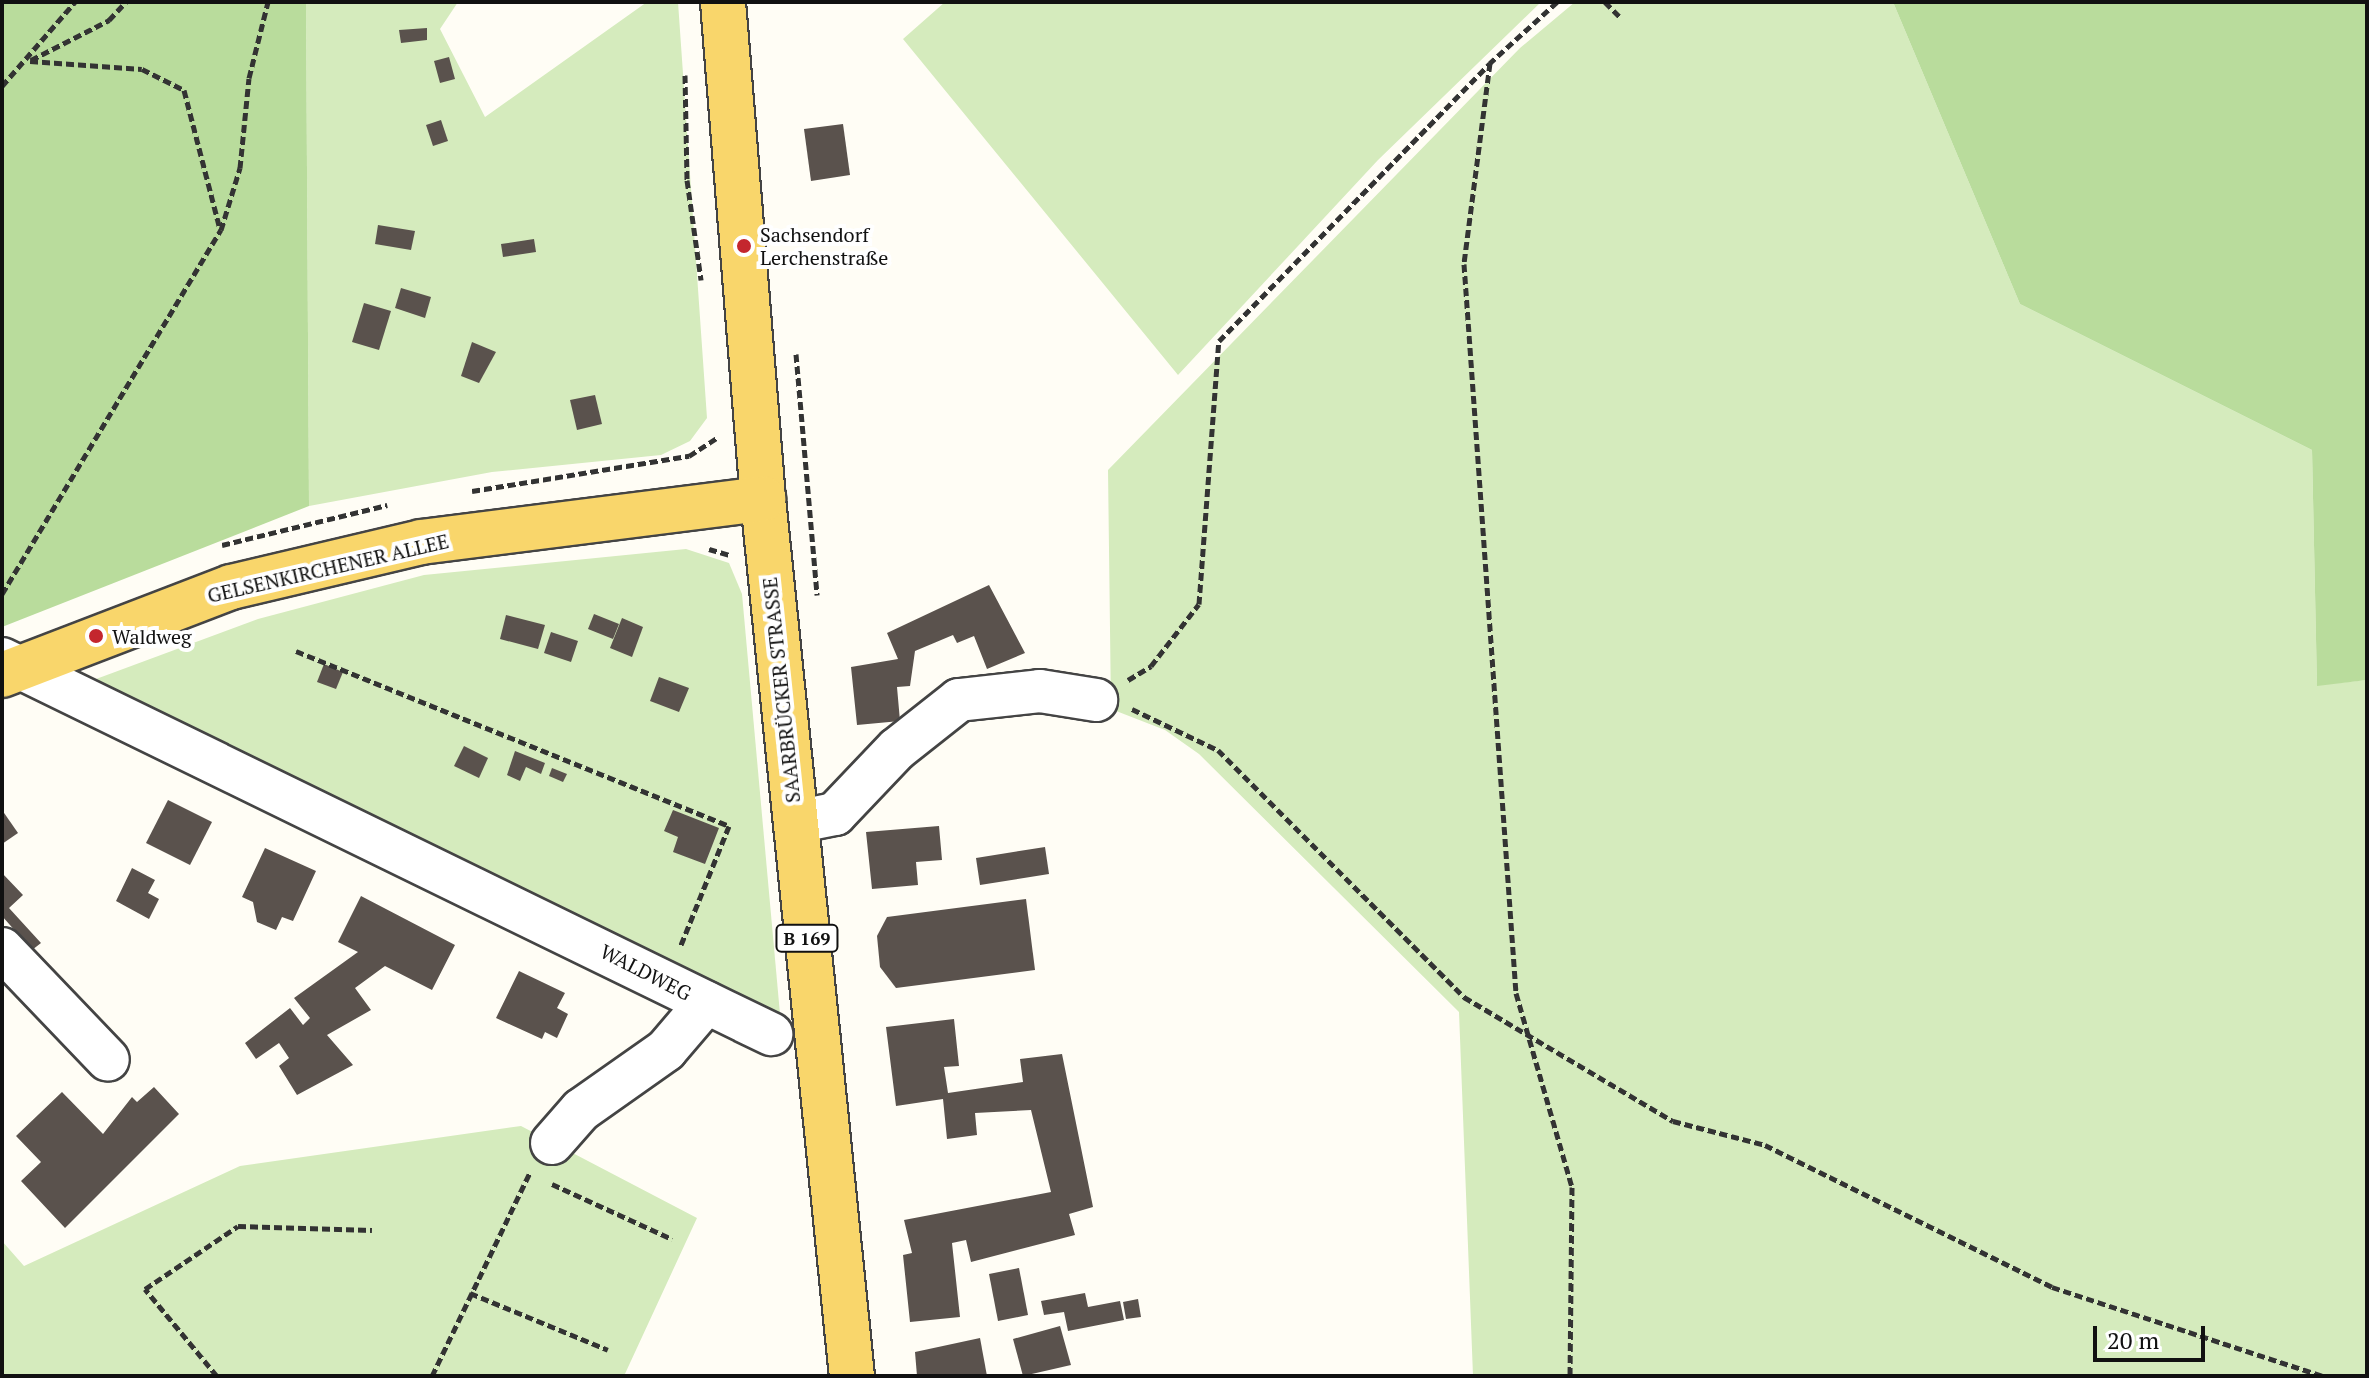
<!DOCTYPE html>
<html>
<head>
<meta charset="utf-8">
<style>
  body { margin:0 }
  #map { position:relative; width:2369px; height:1378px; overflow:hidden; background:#fffdf5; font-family:"PT Serif",serif }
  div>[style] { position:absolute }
  .green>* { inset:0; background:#d5ebbd }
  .forest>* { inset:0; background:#b9dc9c }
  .building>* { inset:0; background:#5a524d }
  .path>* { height:5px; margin-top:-2.5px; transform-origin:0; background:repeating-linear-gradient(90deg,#333 0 8px,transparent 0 12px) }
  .roads { filter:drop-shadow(2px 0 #444) drop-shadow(-2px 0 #444) drop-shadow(0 2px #444) drop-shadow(0 -2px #444) }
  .minor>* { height:42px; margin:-21px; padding:0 21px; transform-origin:21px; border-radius:21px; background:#fff }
  .major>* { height:44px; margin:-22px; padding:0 22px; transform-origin:22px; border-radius:22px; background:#f9d66b }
  .dots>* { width:22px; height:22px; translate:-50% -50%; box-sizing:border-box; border:4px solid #fff; border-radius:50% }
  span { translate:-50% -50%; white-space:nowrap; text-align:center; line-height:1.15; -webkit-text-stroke:8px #fff; paint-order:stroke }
  .shield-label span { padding:2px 6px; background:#fff; border:2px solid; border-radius:6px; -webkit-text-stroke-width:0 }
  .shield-label { font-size:18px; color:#111; font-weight:700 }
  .poi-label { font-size:20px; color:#111 }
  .left { translate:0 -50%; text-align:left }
  .street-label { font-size:20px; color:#111 }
  .frame { position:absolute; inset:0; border:4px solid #111; pointer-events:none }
  .scale { position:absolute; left:2093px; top:1326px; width:112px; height:36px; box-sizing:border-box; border:4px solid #111; border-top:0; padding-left:10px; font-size:24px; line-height:28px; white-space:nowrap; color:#111; -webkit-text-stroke:6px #fff; paint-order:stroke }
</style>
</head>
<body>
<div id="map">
  <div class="green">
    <i style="clip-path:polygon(306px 2px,458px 2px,440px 29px,485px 117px,647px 2px,678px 2px,707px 418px,690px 441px,661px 455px,492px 472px,309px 506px)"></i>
    <i style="clip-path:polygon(945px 2px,1541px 2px,1378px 160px,1178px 375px,903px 39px)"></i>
    <i style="clip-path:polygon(1575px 2px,1893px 2px,2020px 304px,2312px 450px,2317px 685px,2367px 680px,2367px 1376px,1473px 1376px,1459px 1012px,1199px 754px,1165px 730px,1111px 709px,1108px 470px,1520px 48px)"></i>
    <i style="clip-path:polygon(686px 549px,729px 563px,742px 594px,781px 1025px,88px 682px,258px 619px,424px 575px)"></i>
    <i style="clip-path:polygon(521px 1126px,697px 1218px,624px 1376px,2px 1376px,2px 1241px,24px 1266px,240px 1166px)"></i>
  </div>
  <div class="forest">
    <i style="clip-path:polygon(2px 2px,306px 2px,309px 506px,2px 627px)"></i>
    <i style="clip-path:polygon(1893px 2px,2367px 2px,2367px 680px,2317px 686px,2312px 450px,2020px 304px)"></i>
  </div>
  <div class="building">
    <i style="clip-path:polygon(427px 28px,427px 40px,401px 43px,399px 30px)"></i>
    <i style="clip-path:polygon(449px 57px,455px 79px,440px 83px,434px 61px)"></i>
    <i style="clip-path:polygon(441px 120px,448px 141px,433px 146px,426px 125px)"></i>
    <i style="clip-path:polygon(843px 124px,850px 175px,811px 181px,804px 129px)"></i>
    <i style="clip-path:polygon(378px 225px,415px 231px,411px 250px,375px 244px)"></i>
    <i style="clip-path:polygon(534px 239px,536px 252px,503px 257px,501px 244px)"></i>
    <i style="clip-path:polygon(401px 288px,431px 297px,425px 318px,395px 308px)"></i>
    <i style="clip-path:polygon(364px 303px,391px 311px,379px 350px,352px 342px)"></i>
    <i style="clip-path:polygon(472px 342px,496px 352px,479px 383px,461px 376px)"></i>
    <i style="clip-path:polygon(595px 395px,602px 424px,577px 430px,570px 400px)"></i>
    <i style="clip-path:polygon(989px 585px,1025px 653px,987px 669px,974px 636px,957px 643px,953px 635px,915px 651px,910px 686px,897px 687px,900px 721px,857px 725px,851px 667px,898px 659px,887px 633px)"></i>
    <i style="clip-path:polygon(594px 614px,619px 624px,613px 639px,588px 629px)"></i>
    <i style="clip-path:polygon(506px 615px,545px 625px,538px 649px,500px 639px)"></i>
    <i style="clip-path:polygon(622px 618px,643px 627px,632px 657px,610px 648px)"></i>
    <i style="clip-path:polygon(551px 632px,578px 641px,571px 662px,544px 653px)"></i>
    <i style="clip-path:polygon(324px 664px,343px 672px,336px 689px,317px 682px)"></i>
    <i style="clip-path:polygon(659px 677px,689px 688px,679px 712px,650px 701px)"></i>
    <i style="clip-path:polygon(464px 746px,488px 758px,479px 778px,454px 766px)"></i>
    <i style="clip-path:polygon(515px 751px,545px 763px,541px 774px,526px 767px,520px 781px,507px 775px)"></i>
    <i style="clip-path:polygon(552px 768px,567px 774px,563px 782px,549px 776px)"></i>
    <i style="clip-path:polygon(168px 800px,212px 822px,190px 865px,146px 843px)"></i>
    <i style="clip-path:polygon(2px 810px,18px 833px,2px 844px)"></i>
    <i style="clip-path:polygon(673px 810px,719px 828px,705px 864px,673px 852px,678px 837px,664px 831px)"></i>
    <i style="clip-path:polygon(939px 826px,942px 860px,916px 862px,918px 885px,872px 889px,866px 832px)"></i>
    <i style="clip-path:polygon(1045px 847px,1049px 874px,980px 885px,976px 858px)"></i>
    <i style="clip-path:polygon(265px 848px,316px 871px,293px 921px,282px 917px,276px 930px,257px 922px,253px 902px,242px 897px)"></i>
    <i style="clip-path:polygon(132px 868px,155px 880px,148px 893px,159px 899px,149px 919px,116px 901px)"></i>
    <i style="clip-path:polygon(2px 873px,23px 895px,9px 908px,41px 943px,32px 950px,2px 916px)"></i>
    <i style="clip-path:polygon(361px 896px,455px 945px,432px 990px,385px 966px,355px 988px,371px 1010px,327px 1035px,353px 1065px,297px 1095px,279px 1066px,289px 1058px,279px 1043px,256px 1059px,245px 1043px,290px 1008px,303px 1025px,310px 1018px,294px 998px,358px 952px,338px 942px)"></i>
    <i style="clip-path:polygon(1026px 899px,1035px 970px,896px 988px,880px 967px,877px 936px,887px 917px)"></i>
    <i style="clip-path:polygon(519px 971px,565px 993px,557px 1008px,568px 1014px,557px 1038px,545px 1032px,542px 1039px,496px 1018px)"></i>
    <i style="clip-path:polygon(954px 1019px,959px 1066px,944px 1067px,948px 1093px,1023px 1082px,1020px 1059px,1062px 1054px,1093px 1207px,1069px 1214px,1075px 1235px,971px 1262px,966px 1240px,952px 1243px,960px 1317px,910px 1322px,903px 1255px,912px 1253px,904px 1220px,1051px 1192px,1031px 1110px,975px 1113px,977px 1135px,947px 1139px,943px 1099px,896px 1106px,886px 1027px)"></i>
    <i style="clip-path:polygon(154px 1087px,179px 1114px,65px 1228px,21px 1181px,41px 1162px,16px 1136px,62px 1092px,103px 1134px,132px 1097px,137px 1102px)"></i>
    <i style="clip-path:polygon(1019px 1268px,1028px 1315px,998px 1321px,989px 1274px)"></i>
    <i style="clip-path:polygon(1085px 1293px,1088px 1307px,1120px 1301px,1124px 1320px,1068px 1331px,1064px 1312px,1044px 1315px,1041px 1301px)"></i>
    <i style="clip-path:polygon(1138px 1299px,1141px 1317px,1126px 1319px,1123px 1302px)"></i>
    <i style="clip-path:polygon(1060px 1326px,1071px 1365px,1023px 1376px,1013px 1339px)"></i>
    <i style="clip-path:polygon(980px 1338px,987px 1376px,917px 1376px,915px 1352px)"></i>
  </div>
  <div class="path">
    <i style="left:1557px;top:2px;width:91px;rotate:137.7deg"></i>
    <i style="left:1490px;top:63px;width:203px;rotate:97.4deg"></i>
    <i style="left:1464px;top:264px;width:731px;rotate:85.92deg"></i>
    <i style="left:1516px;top:993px;width:202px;rotate:73.9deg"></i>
    <i style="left:1572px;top:1187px;width:189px;rotate:90.6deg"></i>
    <i style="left:1605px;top:2px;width:23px;rotate:45deg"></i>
    <i style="left:31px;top:60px;width:88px;rotate:-27.1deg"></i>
    <i style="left:109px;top:20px;width:25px;rotate:-47deg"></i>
    <i style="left:30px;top:61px;width:112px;rotate:4.1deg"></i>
    <i style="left:142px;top:69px;width:47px;rotate:26.6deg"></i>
    <i style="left:184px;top:90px;width:144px;rotate:75.5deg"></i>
    <i style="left:685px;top:75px;width:105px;rotate:88.9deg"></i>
    <i style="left:687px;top:180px;width:101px;rotate:82deg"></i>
    <i style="left:2px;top:86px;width:111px;rotate:-49deg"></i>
    <i style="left:796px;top:354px;width:242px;rotate:85deg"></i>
    <i style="left:472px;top:491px;width:220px;rotate:-9.2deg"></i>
    <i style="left:689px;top:456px;width:33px;rotate:-33deg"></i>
    <i style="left:222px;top:545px;width:170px;rotate:-13.6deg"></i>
    <i style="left:709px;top:549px;width:22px;rotate:16deg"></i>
    <i style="left:2px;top:594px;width:425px;rotate:-59deg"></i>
    <i style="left:221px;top:230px;width:65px;rotate:-73deg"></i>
    <i style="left:240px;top:168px;width:90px;rotate:-84.3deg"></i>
    <i style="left:249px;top:78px;width:78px;rotate:-76deg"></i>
    <i style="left:296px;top:651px;width:467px;rotate:22deg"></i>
    <i style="left:729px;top:826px;width:131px;rotate:112deg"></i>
    <i style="left:1128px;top:680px;width:27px;rotate:-31deg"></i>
    <i style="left:1151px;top:666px;width:78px;rotate:-52.3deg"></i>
    <i style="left:1199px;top:604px;width:264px;rotate:-85.7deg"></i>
    <i style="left:1219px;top:341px;width:388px;rotate:-45.7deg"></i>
    <i style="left:1132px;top:709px;width:95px;rotate:25.5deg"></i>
    <i style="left:1218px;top:750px;width:349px;rotate:45.1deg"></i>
    <i style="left:1464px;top:997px;width:243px;rotate:30.7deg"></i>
    <i style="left:1673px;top:1121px;width:95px;rotate:14.6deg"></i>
    <i style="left:1765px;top:1145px;width:320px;rotate:26.3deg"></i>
    <i style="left:2052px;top:1287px;width:284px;rotate:18.2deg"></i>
    <i style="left:552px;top:1184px;width:132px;rotate:24.6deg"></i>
    <i style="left:470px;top:1293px;width:149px;rotate:22.4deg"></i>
    <i style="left:217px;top:1376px;width:113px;rotate:-129.6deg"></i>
    <i style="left:145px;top:1289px;width:112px;rotate:-34.1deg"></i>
    <i style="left:238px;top:1226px;width:134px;rotate:1.7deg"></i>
    <i style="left:432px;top:1376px;width:226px;rotate:-64.3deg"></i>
  </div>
  <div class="roads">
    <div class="minor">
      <i style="left:2px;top:659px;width:856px;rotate:26deg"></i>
      <i style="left:795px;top:822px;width:41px;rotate:-11.3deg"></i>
      <i style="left:835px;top:814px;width:90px;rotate:-46.4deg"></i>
      <i style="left:897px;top:749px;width:79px;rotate:-38.3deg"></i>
      <i style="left:959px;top:700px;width:81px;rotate:-6.3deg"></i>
      <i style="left:1040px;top:691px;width:57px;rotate:9.1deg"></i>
      <i style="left:2px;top:949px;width:153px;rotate:46.3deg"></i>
      <i style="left:552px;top:1143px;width:44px;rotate:-48.7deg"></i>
      <i style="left:581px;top:1110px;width:104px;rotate:-35.2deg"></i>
      <i style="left:666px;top:1050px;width:62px;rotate:-49.6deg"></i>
    </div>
    <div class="major">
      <i style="left:723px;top:2px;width:499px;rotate:85.4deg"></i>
      <i style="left:763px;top:499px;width:882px;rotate:84.21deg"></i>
      <i style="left:2px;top:675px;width:245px;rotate:-21deg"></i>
      <i style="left:231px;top:587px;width:195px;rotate:-13.3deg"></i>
      <i style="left:421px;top:542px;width:345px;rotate:-7.2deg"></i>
    </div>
  </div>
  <div class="dots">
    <i style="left:744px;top:246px;background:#c4262e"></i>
    <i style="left:96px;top:636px;background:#c4262e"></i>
  </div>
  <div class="shield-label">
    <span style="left:807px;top:938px">B 169</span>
  </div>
  <div class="poi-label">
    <span class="left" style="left:760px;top:246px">Sachsendorf<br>Lerchenstraße</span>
    <span class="left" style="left:112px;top:636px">Waldweg</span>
  </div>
  <div class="street-label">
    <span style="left:328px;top:568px;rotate:-13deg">GELSENKIRCHENER ALLEE</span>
    <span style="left:781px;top:690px;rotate:-96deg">SAARBRÜCKER STRASSE</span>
    <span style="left:646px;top:972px;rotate:27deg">WALDWEG</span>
  </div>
  <div class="frame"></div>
  <div class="scale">20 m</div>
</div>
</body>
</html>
